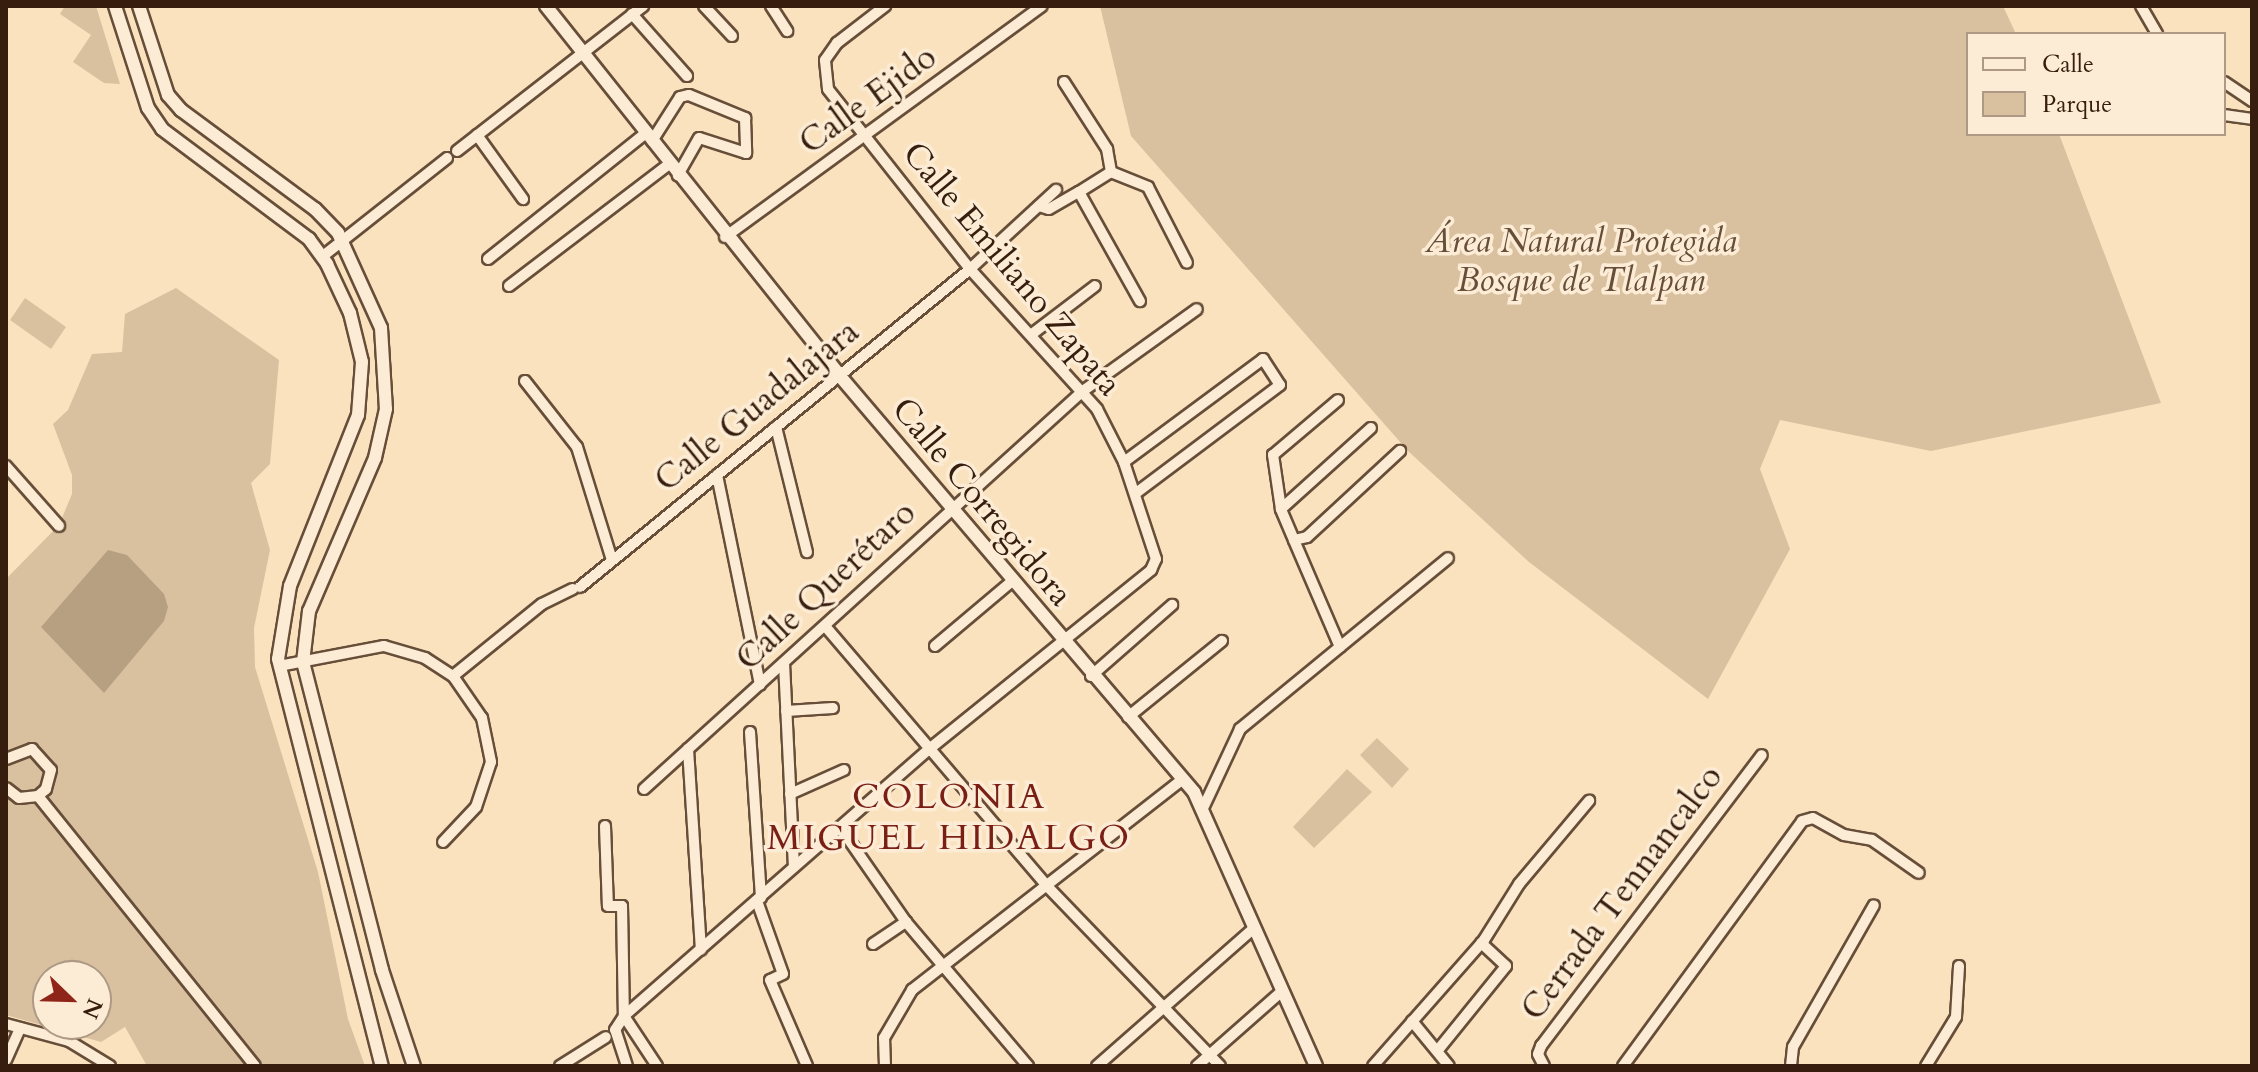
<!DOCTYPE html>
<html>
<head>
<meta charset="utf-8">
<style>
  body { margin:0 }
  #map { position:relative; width:2258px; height:1072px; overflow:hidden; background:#fae2be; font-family:Cardo,serif }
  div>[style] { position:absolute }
  .green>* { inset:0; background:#d9c1a0 }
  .water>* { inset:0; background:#b79f82 }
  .roads { filter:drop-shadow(2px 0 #674e39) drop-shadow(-2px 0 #674e39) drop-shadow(0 2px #674e39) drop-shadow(0 -2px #674e39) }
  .minor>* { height:10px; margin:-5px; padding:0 5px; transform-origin:5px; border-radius:5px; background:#fcecd5 }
  .tertiary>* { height:12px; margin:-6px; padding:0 6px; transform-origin:6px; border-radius:6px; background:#fcecd5 }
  span { translate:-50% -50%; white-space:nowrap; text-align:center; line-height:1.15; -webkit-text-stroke:7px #fcecd5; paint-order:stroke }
  .street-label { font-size:34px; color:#361d0d }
  .park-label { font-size:34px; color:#674e39; font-style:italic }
  .neighbourhood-label { font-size:36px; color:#7a1f14; letter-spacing:2px }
  .frame { position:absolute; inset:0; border:8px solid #361d0d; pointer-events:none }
  .legend { position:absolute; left:1966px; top:32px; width:260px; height:104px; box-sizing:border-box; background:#fcecd5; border:2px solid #ad9985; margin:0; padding:10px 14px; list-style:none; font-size:24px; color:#361d0d }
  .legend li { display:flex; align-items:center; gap:16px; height:40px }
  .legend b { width:40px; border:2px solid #ad9985 }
  .north { position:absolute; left:32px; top:960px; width:80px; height:80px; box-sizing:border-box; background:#fcecd5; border:2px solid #ad9985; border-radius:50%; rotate:113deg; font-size:22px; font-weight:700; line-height:32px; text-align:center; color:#361d0d }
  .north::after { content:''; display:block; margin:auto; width:28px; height:36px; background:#8f2418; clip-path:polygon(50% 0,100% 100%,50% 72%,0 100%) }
</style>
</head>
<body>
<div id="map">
  <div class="green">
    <i style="clip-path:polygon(65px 6px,96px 6px,120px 84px,104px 83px,73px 62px,91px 35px,60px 14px)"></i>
    <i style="clip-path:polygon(1100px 6px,2003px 6px,2016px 34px,1968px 34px,1968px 134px,2059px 134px,2161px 403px,1931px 451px,1780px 420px,1760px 469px,1790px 549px,1708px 699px,1529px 562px,1408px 451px,1131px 136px)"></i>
    <i style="clip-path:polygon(evenodd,176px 288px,279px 360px,270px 464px,251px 483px,270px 550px,254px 628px,255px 667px,318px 872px,348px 1019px,365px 1066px,147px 1066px,125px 1027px,101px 1042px,6px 1015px,6px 579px,59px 525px,72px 494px,72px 475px,53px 424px,68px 410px,92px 354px,122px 352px,125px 314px,176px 288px,48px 976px,96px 976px,96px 1024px,48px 1024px,48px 976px)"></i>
    <i style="clip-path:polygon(25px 298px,66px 327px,51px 349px,10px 320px)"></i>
    <i style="clip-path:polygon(1377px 738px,1409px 769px,1392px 788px,1360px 755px)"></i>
    <i style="clip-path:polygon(1347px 769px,1372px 792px,1314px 848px,1293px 827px)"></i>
  </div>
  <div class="water">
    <i style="clip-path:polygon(108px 550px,127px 555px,164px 594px,168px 607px,164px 621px,104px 693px,41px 627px)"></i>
  </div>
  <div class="roads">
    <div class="minor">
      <i style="left:704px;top:6px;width:41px;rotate:47deg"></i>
      <i style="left:771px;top:6px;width:30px;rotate:57deg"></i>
      <i style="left:2141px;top:6px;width:32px;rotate:60deg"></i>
      <i style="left:632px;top:14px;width:83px;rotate:48.4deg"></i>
      <i style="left:1064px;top:82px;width:80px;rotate:57.3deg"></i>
      <i style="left:1107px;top:149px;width:23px;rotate:80deg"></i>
      <i style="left:2224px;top:82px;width:34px;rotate:34deg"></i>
      <i style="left:2224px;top:115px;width:28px;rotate:8deg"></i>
      <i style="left:477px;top:135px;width:79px;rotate:54.3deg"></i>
      <i style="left:652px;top:141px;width:52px;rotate:-57.5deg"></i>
      <i style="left:680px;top:97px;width:9px;rotate:-13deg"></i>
      <i style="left:689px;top:95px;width:61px;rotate:22.3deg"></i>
      <i style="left:745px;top:118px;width:35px;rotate:88deg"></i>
      <i style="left:746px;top:153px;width:49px;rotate:-162.3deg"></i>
      <i style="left:699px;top:138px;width:43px;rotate:119.6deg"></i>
      <i style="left:457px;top:151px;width:236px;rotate:-37.9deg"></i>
      <i style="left:1079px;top:192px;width:38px;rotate:-32deg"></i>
      <i style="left:1111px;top:172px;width:40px;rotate:22deg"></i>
      <i style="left:1148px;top:187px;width:85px;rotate:62.8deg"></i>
      <i style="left:1039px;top:206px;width:10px;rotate:17deg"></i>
      <i style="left:1049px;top:209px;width:34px;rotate:-30deg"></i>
      <i style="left:1079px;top:192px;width:125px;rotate:60.8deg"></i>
      <i style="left:725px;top:237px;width:392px;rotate:-36.1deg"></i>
      <i style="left:323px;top:256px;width:158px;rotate:-38.3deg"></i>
      <i style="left:488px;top:259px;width:202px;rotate:-38.6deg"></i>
      <i style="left:509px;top:286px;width:201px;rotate:-37.3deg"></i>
      <i style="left:1032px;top:334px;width:79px;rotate:-37.3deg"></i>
      <i style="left:525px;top:381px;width:84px;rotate:51.8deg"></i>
      <i style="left:577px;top:447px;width:118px;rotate:72.8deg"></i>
      <i style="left:776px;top:427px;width:129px;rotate:76.1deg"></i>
      <i style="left:1124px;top:462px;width:173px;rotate:-36.5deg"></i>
      <i style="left:1263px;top:359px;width:31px;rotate:57deg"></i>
      <i style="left:1280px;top:385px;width:180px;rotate:143.1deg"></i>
      <i style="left:6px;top:466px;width:80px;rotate:48.5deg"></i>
      <i style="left:717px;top:475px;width:214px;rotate:78.4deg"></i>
      <i style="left:1281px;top:509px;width:121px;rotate:-42deg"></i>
      <i style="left:1294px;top:540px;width:34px;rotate:-113deg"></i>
      <i style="left:1281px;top:509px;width:55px;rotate:-98.4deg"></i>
      <i style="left:1273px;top:455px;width:85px;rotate:-40.2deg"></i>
      <i style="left:580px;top:587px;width:503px;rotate:-39.19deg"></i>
      <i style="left:970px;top:269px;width:117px;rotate:-42.6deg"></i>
      <i style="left:825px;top:626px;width:340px;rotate:49.5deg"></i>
      <i style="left:1046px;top:885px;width:251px;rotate:46.1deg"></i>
      <i style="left:935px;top:646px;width:99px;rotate:-40.1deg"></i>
      <i style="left:1340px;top:647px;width:116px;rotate:-113.3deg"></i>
      <i style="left:1294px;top:540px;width:13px;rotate:-13deg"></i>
      <i style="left:1307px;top:537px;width:127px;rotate:-42.8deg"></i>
      <i style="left:784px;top:663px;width:204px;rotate:87.2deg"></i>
      <i style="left:279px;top:666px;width:107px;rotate:-10.8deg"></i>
      <i style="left:384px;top:646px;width:43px;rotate:16.3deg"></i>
      <i style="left:425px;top:658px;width:33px;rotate:33deg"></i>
      <i style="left:453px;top:676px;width:51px;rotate:55.4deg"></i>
      <i style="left:482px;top:718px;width:45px;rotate:78.4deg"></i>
      <i style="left:491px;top:762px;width:47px;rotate:108.4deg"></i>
      <i style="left:476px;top:807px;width:48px;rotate:133.3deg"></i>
      <i style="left:453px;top:676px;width:114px;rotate:-39deg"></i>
      <i style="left:542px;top:604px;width:34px;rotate:-26deg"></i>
      <i style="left:1091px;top:676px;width:108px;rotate:-41.2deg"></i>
      <i style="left:786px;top:711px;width:47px;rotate:-3.7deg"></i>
      <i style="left:1128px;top:717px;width:121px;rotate:-39deg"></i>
      <i style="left:750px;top:732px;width:166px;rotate:86.2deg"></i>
      <i style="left:688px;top:749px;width:201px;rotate:86.3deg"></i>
      <i style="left:6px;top:759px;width:28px;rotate:-21deg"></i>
      <i style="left:32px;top:749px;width:28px;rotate:48deg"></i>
      <i style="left:51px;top:770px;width:20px;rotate:105deg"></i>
      <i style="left:46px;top:789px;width:11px;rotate:139deg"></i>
      <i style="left:38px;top:796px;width:19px;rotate:174deg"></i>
      <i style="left:19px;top:798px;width:16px;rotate:-142deg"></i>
      <i style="left:644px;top:789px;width:593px;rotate:-42.2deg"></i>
      <i style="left:1083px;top:391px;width:140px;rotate:-35.7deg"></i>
      <i style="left:790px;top:794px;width:59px;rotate:-24deg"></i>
      <i style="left:38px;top:796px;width:346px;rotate:51.2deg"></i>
      <i style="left:1204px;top:806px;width:85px;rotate:-64.9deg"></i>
      <i style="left:1240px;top:729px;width:269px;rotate:-39.4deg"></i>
      <i style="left:605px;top:826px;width:80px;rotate:87.9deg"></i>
      <i style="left:608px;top:906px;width:14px"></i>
      <i style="left:622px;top:906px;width:110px;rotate:89deg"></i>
      <i style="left:624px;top:1016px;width:60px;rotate:56.6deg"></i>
      <i style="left:840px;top:827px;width:116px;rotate:55.2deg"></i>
      <i style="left:906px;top:922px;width:189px;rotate:49.7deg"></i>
      <i style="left:757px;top:901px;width:77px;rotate:70.4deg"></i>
      <i style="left:783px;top:974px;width:14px;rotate:155deg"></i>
      <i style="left:770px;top:980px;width:94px;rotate:66.7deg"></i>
      <i style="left:873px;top:944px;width:40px;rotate:-34deg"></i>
      <i style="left:1412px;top:1021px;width:58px;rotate:50.6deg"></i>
      <i style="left:6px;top:1024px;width:65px;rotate:15.1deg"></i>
      <i style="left:69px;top:1041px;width:48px;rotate:31.4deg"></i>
      <i style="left:1438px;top:1050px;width:108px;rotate:-51deg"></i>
      <i style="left:1506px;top:966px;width:34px;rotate:-137deg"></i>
      <i style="left:6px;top:1060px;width:35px;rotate:-66deg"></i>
      <i style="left:560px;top:1066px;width:54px;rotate:-32.2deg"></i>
      <i style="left:627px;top:1066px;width:38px;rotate:-108deg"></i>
      <i style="left:615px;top:1030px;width:17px;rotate:-57deg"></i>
      <i style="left:624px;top:1016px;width:404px;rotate:-41.2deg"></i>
      <i style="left:928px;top:750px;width:287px;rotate:-38.9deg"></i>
      <i style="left:1151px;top:570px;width:12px;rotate:-66deg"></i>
      <i style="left:1156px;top:559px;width:102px;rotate:-108.3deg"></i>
      <i style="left:1124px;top:462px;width:59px;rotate:-117deg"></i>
      <i style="left:1097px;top:409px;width:189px;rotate:-132.2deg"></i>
      <i style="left:970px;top:269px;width:229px;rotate:-128.3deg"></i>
      <i style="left:828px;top:89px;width:29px;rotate:-96deg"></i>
      <i style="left:825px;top:60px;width:21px;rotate:-55deg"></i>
      <i style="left:837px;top:43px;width:61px;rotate:-37.6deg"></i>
      <i style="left:885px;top:1066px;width:28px;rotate:-92deg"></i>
      <i style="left:884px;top:1038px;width:56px;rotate:-59.7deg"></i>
      <i style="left:912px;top:990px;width:343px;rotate:-37.9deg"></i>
      <i style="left:1097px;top:1066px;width:209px;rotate:-41.3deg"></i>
      <i style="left:1197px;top:1066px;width:112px;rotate:-41.4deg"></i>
      <i style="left:1373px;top:1066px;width:168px;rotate:-48.6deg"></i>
      <i style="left:1484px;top:940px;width:66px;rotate:-58deg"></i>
      <i style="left:1519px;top:884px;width:109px;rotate:-49.9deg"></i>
      <i style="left:1544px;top:1066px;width:13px;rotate:-117deg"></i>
      <i style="left:1538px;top:1054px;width:9px;rotate:-69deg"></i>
      <i style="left:1541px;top:1046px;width:365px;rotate:-52.8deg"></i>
      <i style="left:1623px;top:1066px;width:303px;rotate:-53.8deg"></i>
      <i style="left:1802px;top:821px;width:11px;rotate:-15deg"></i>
      <i style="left:1813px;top:818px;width:35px;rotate:29deg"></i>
      <i style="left:1844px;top:835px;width:28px;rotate:10deg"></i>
      <i style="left:1872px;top:840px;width:57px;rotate:35.1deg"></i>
      <i style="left:1791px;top:1066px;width:19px;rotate:-84deg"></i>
      <i style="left:1793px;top:1047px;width:163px;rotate:-60.3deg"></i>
      <i style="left:1926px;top:1066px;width:57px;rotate:-58.5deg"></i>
      <i style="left:1956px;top:1017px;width:51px;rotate:-86.6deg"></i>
    </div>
    <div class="tertiary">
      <i style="left:115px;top:6px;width:107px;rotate:72.1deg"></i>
      <i style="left:148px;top:108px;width:25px;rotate:56deg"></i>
      <i style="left:162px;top:129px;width:184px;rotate:36.8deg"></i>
      <i style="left:309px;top:239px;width:31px;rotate:54deg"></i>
      <i style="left:327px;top:264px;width:54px;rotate:64.9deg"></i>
      <i style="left:350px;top:313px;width:50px;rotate:76.2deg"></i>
      <i style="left:362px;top:362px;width:53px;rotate:94.3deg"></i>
      <i style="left:358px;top:415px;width:184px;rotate:111.7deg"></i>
      <i style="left:290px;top:586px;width:74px;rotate:99.3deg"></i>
      <i style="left:278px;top:659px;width:420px;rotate:75.7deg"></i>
      <i style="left:139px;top:6px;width:94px;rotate:72deg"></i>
      <i style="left:168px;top:95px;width:20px;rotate:49deg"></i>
      <i style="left:181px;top:110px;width:167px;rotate:36.5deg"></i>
      <i style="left:315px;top:209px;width:33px;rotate:46deg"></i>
      <i style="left:338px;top:233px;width:104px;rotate:65.6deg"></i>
      <i style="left:381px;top:328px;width:81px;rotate:86.5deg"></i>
      <i style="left:386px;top:409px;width:50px;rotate:102.7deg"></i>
      <i style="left:375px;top:458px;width:167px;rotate:113.3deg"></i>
      <i style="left:309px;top:611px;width:51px;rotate:96.7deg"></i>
      <i style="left:303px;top:662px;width:318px;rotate:75.6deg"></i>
      <i style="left:382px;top:970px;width:101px;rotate:71.6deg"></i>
      <i style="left:546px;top:6px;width:471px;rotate:51.5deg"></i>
      <i style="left:839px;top:375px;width:548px;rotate:49.59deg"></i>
      <i style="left:1194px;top:792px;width:300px;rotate:66deg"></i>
    </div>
  </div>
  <div class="street-label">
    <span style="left:868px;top:100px;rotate:-36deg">Calle Ejido</span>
    <span style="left:1012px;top:269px;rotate:50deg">Calle Emiliano Zapata</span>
    <span style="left:757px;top:406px;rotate:-39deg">Calle Guadalajara</span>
    <span style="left:982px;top:502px;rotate:50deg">Calle Corregidora</span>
    <span style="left:826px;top:586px;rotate:-43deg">Calle Querétaro</span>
    <span style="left:1622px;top:893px;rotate:-53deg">Cerrada Tennancalco</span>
  </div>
  <div class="park-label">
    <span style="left:1581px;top:261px">Área Natural Protegida<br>Bosque de Tlalpan</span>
  </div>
  <div class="neighbourhood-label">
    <span style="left:949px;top:817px">COLONIA<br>MIGUEL HIDALGO</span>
  </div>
  <div class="frame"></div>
  <ul class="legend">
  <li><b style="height:10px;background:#fcecd5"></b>Calle</li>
  <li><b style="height:22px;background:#d9c1a0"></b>Parque</li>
  </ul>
  <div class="north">N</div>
</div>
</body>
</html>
